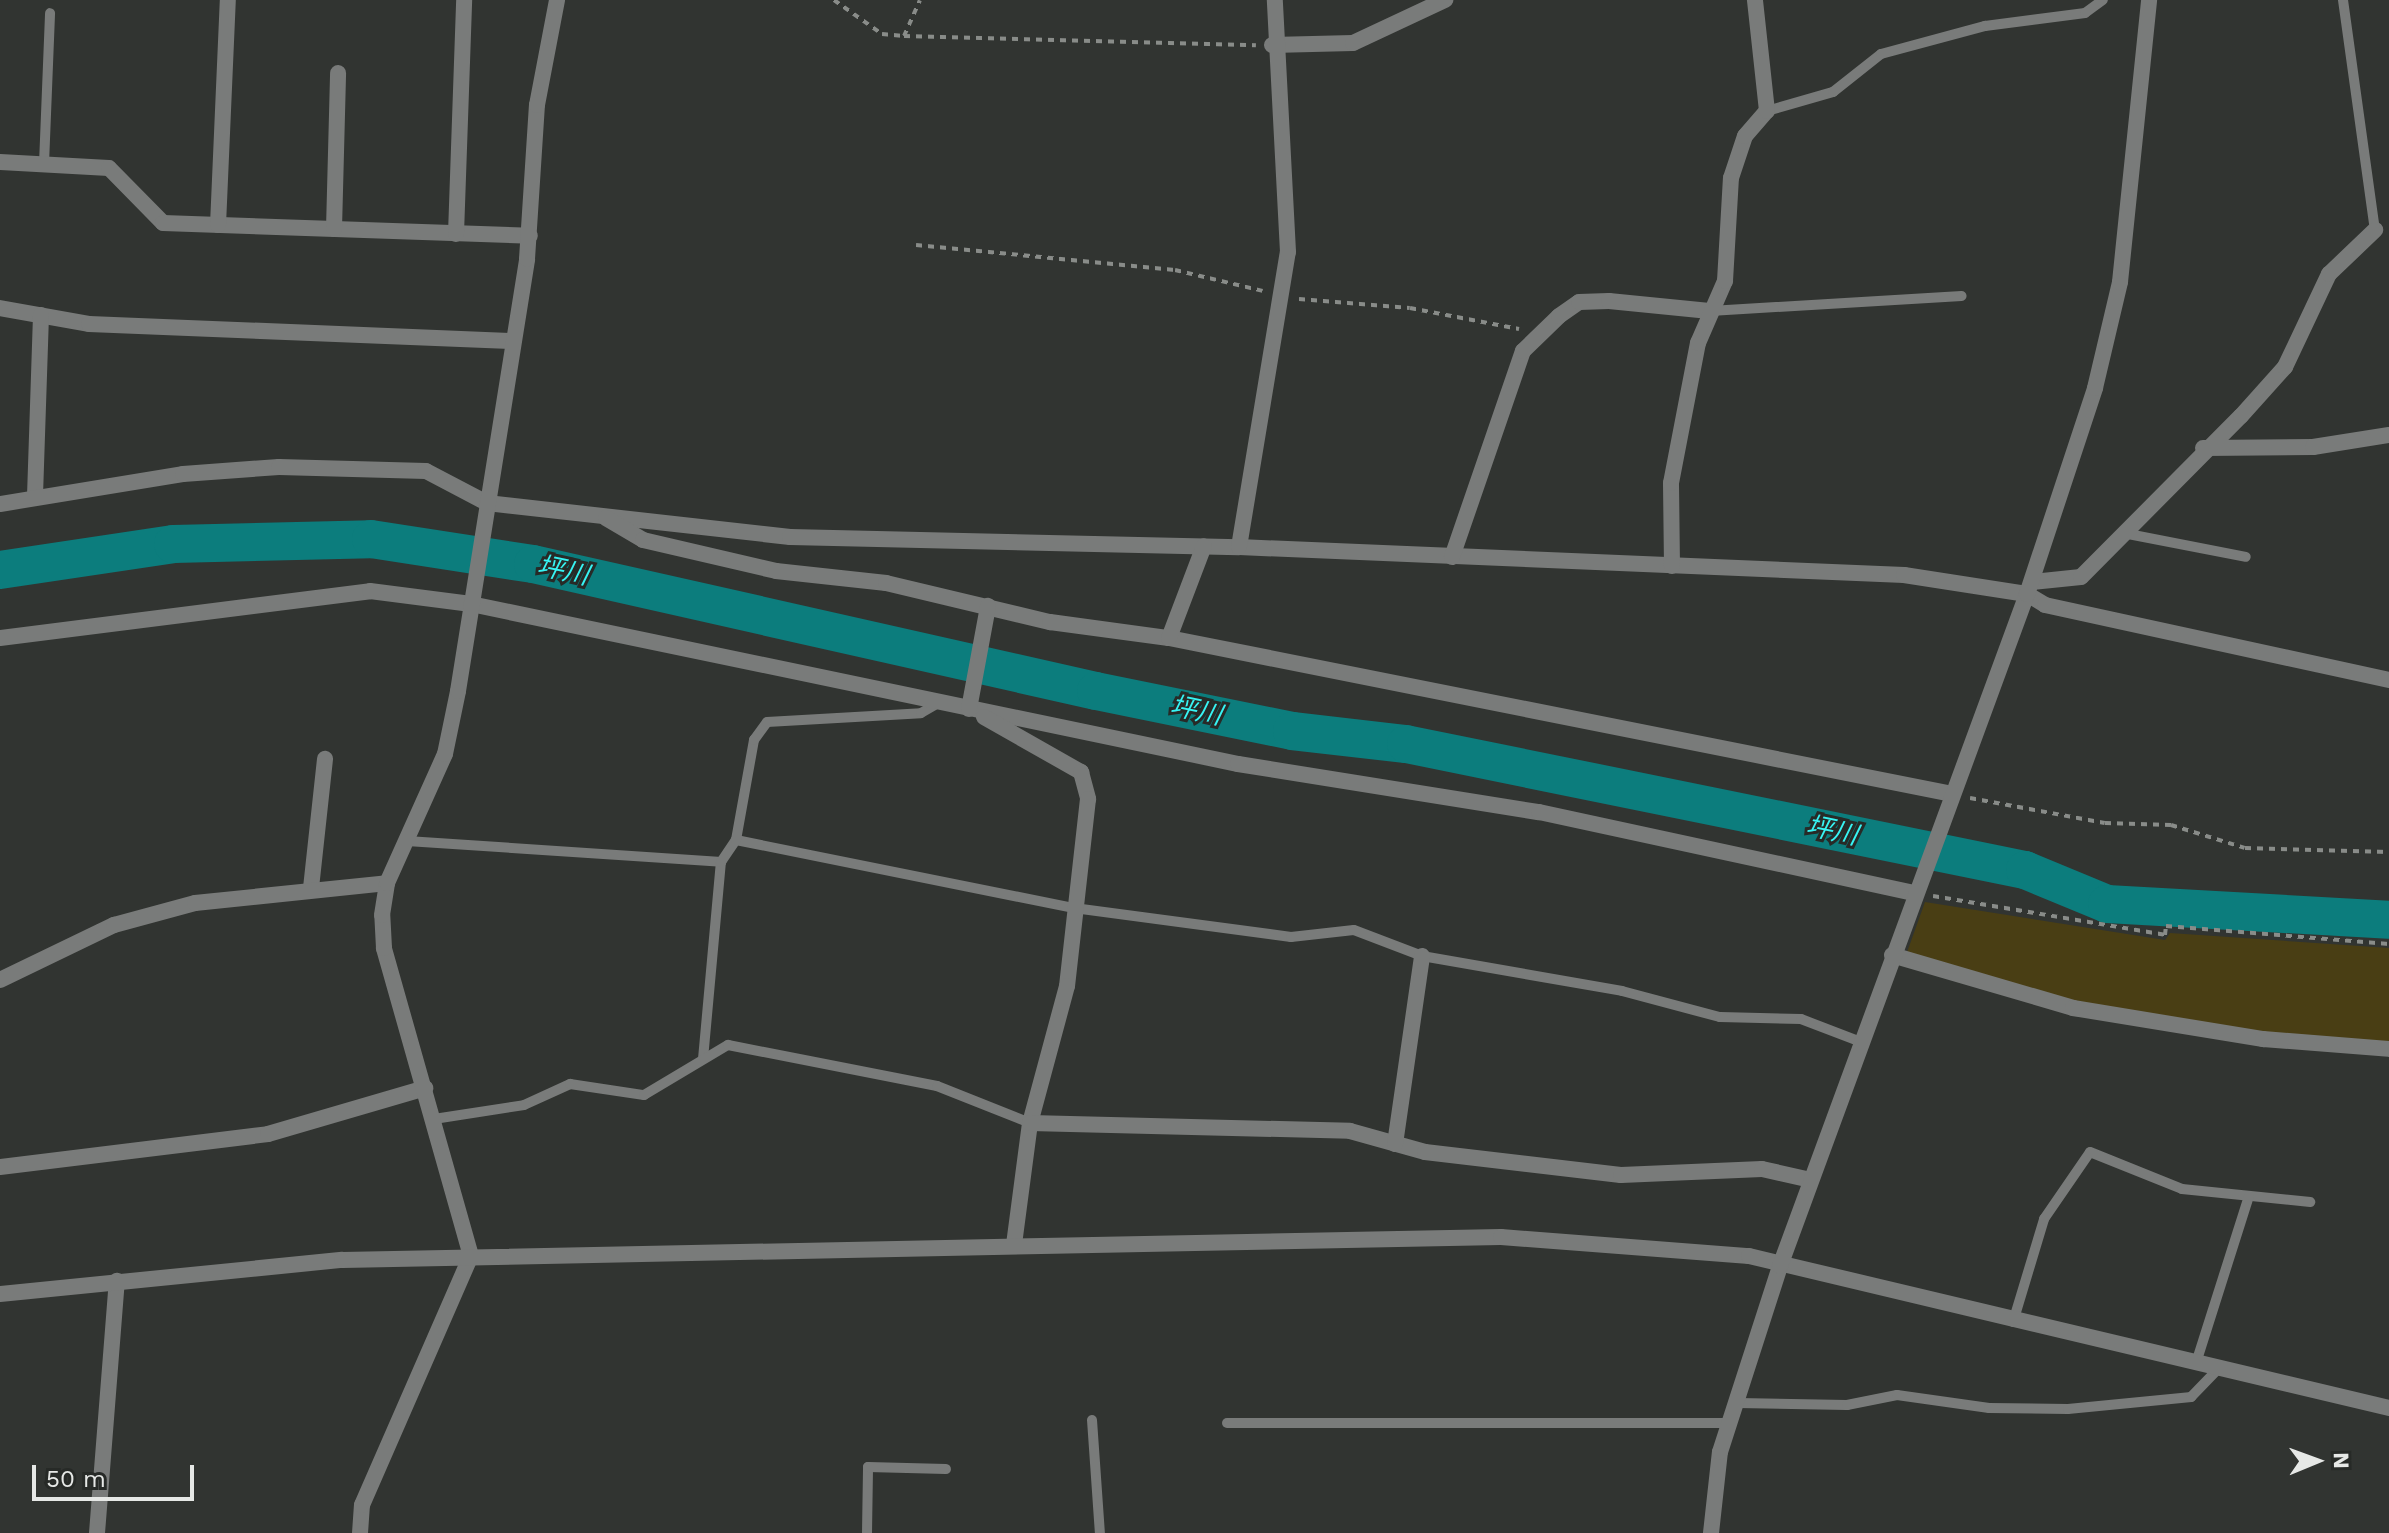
<!DOCTYPE html>
<html>
<head>
<meta charset="utf-8">
<style>
  body { margin:0 }
  #map { position:relative; width:2389px; height:1533px; overflow:hidden; background:#313431; font-family:"Work Sans","Noto Sans JP",sans-serif }
  div>[style] { position:absolute }
  .green>* { inset:0; background:#493e14 }
  .river>* { height:38px; margin:-19px; padding:0 19px; transform-origin:19px; border-radius:19px; background:#0c7d7d }
  .path>* { height:4px; margin-top:-2px; transform-origin:0; background:repeating-linear-gradient(90deg,#898c89 0 6px,transparent 0 12px) }
  .service>* { height:10px; margin:-5px; padding:0 5px; transform-origin:5px; border-radius:5px; background:#797b7a }
  .minor>* { height:16px; margin:-8px; padding:0 8px; transform-origin:8px; border-radius:8px; background:#797b7a }
  .tertiary>* { height:16px; margin:-8px; padding:0 8px; transform-origin:8px; border-radius:8px; background:#797b7a }
  span { translate:-50% -50%; white-space:nowrap; text-align:center; line-height:1.15; -webkit-text-stroke:6px #272a27; paint-order:stroke }
  .water-label { font-size:26px; color:#37f4f3; font-style:italic }
  .north { position:absolute; left:2277px; top:1421px; width:80px; height:80px; -webkit-text-stroke:6px #272a27; paint-order:stroke; rotate:89deg; font-size:22px; font-weight:700; line-height:32px; text-align:center; color:#e6e8e6 }
  .north::after { content:''; display:block; margin:auto; width:28px; height:36px; background:#e6e8e6; clip-path:polygon(50% 0,100% 100%,50% 72%,0 100%) }
  .scale { position:absolute; left:32px; top:1465px; width:162px; height:36px; box-sizing:border-box; border:4px solid #e6e8e6; border-top:0; padding-left:10px; font-size:24px; line-height:28px; white-space:nowrap; color:#e6e8e6; -webkit-text-stroke:6px #272a27; paint-order:stroke }
</style>
</head>
<body>
<div id="map">
  <div class="green">
    <i style="clip-path:polygon(1925px 902px,2165px 940px,2170px 933px,2389px 948px,2389px 1043px,2265px 1034px,2074px 1004px,1906px 955px)"></i>
  </div>
  <div class="river">
    <i style="left:0;top:570px;width:175px;rotate:-8.5deg"></i>
    <i style="left:173px;top:544px;width:198px;rotate:-1.4deg"></i>
    <i style="left:371px;top:539px;width:164px;rotate:8.8deg"></i>
    <i style="left:533px;top:564px;width:577px;rotate:12.71deg"></i>
    <i style="left:1096px;top:691px;width:200px;rotate:11.5deg"></i>
    <i style="left:1292px;top:731px;width:115px;rotate:6.5deg"></i>
    <i style="left:1406px;top:744px;width:632px;rotate:11.51deg"></i>
    <i style="left:2025px;top:870px;width:89px;rotate:22.5deg"></i>
    <i style="left:2107px;top:904px;width:282px;rotate:3.2deg"></i>
  </div>
  <div class="path">
    <i style="left:834px;top:0;width:59px;rotate:35.3deg"></i>
    <i style="left:882px;top:34px;width:22px;rotate:5deg"></i>
    <i style="left:904px;top:36px;width:352px;rotate:1.5deg"></i>
    <i style="left:904px;top:36px;width:39px;rotate:-66deg"></i>
    <i style="left:916px;top:245px;width:260px;rotate:5.5deg"></i>
    <i style="left:1175px;top:270px;width:90px;rotate:13.4deg"></i>
    <i style="left:1299px;top:299px;width:111px;rotate:4.6deg"></i>
    <i style="left:1410px;top:308px;width:111px;rotate:10.9deg"></i>
    <i style="left:1970px;top:798px;width:137px;rotate:10.5deg"></i>
    <i style="left:2105px;top:823px;width:66px;rotate:1.7deg"></i>
    <i style="left:2171px;top:825px;width:77px;rotate:17.3deg"></i>
    <i style="left:2245px;top:848px;width:144px;rotate:1.6deg"></i>
    <i style="left:1933px;top:896px;width:235px;rotate:9.5deg"></i>
    <i style="left:2165px;top:935px;width:9px;rotate:-84deg"></i>
    <i style="left:2166px;top:926px;width:224px;rotate:4.6deg"></i>
  </div>
  <div class="service">
    <i style="left:2343px;top:0;width:232px;rotate:82.1deg"></i>
    <i style="left:1767px;top:111px;width:69px;rotate:-16.1deg"></i>
    <i style="left:1833px;top:92px;width:61px;rotate:-38.4deg"></i>
    <i style="left:1881px;top:54px;width:108px;rotate:-15.1deg"></i>
    <i style="left:1985px;top:26px;width:101px;rotate:-7.4deg"></i>
    <i style="left:2085px;top:13px;width:22px;rotate:-36deg"></i>
    <i style="left:44px;top:164px;width:151px;rotate:-87.7deg"></i>
    <i style="left:1710px;top:311px;width:252px;rotate:-3.4deg"></i>
    <i style="left:2123px;top:533px;width:125px;rotate:11deg"></i>
    <i style="left:736px;top:840px;width:345px;rotate:11.4deg"></i>
    <i style="left:1074px;top:908px;width:219px;rotate:7.6deg"></i>
    <i style="left:1291px;top:937px;width:63px;rotate:-6.3deg"></i>
    <i style="left:1354px;top:930px;width:73px;rotate:20.9deg"></i>
    <i style="left:1422px;top:956px;width:203px;rotate:9.9deg"></i>
    <i style="left:1622px;top:991px;width:101px;rotate:14.9deg"></i>
    <i style="left:1720px;top:1017px;width:81px;rotate:1.4deg"></i>
    <i style="left:1801px;top:1019px;width:64px;rotate:21deg"></i>
    <i style="left:407px;top:841px;width:315px;rotate:3.8deg"></i>
    <i style="left:703px;top:1059px;width:198px;rotate:-84.8deg"></i>
    <i style="left:721px;top:862px;width:27px;rotate:-56deg"></i>
    <i style="left:736px;top:840px;width:102px;rotate:-79.8deg"></i>
    <i style="left:754px;top:740px;width:22px;rotate:-54deg"></i>
    <i style="left:767px;top:722px;width:154px;rotate:-3.3deg"></i>
    <i style="left:921px;top:713px;width:20px;rotate:-30deg"></i>
    <i style="left:434px;top:1119px;width:91px;rotate:-8.8deg"></i>
    <i style="left:524px;top:1105px;width:51px;rotate:-24.5deg"></i>
    <i style="left:570px;top:1084px;width:75px;rotate:8.5deg"></i>
    <i style="left:644px;top:1095px;width:98px;rotate:-30.8deg"></i>
    <i style="left:728px;top:1045px;width:213px;rotate:11.1deg"></i>
    <i style="left:937px;top:1086px;width:100px;rotate:21.7deg"></i>
    <i style="left:2013px;top:1322px;width:108px;rotate:-73.2deg"></i>
    <i style="left:2044px;top:1219px;width:81px;rotate:-55.5deg"></i>
    <i style="left:2090px;top:1152px;width:99px;rotate:21.9deg"></i>
    <i style="left:2182px;top:1189px;width:129px;rotate:5.8deg"></i>
    <i style="left:2196px;top:1363px;width:175px;rotate:-72.4deg"></i>
    <i style="left:1738px;top:1403px;width:109px;rotate:1.1deg"></i>
    <i style="left:1847px;top:1405px;width:51px;rotate:-11.3deg"></i>
    <i style="left:1897px;top:1395px;width:93px;rotate:8deg"></i>
    <i style="left:1989px;top:1408px;width:79px;rotate:0.7deg"></i>
    <i style="left:2068px;top:1409px;width:124px;rotate:-5.6deg"></i>
    <i style="left:2191px;top:1397px;width:39px;rotate:-46deg"></i>
    <i style="left:1092px;top:1420px;width:113px;rotate:86deg"></i>
    <i style="left:1227px;top:1423px;width:501px"></i>
    <i style="left:867px;top:1533px;width:66px;rotate:-89.1deg"></i>
    <i style="left:868px;top:1467px;width:78px;rotate:1.5deg"></i>
  </div>
  <div class="minor">
    <i style="left:1272px;top:45px;width:81px;rotate:-1.4deg"></i>
    <i style="left:1353px;top:43px;width:102px;rotate:-25.1deg"></i>
    <i style="left:0;top:162px;width:109px;rotate:3.2deg"></i>
    <i style="left:109px;top:168px;width:77px;rotate:45.5deg"></i>
    <i style="left:163px;top:223px;width:367px;rotate:2deg"></i>
    <i style="left:218px;top:225px;width:225px;rotate:-87.5deg"></i>
    <i style="left:334px;top:229px;width:156px;rotate:-88.5deg"></i>
    <i style="left:456px;top:234px;width:234px;rotate:-88deg"></i>
    <i style="left:0;top:308px;width:90px;rotate:10.2deg"></i>
    <i style="left:89px;top:324px;width:422px;rotate:2.3deg"></i>
    <i style="left:2203px;top:448px;width:110px;rotate:-0.5deg"></i>
    <i style="left:2313px;top:447px;width:77px;rotate:-9deg"></i>
    <i style="left:35px;top:496px;width:181px;rotate:-88.1deg"></i>
    <i style="left:0;top:504px;width:185px;rotate:-9.3deg"></i>
    <i style="left:183px;top:474px;width:96px;rotate:-4.2deg"></i>
    <i style="left:279px;top:467px;width:147px;rotate:1.6deg"></i>
    <i style="left:426px;top:471px;width:69px;rotate:27.7deg"></i>
    <i style="left:487px;top:503px;width:305px;rotate:6.4deg"></i>
    <i style="left:790px;top:537px;width:449px;rotate:1.3deg"></i>
    <i style="left:1239px;top:547px;width:666px;rotate:2.41deg"></i>
    <i style="left:1904px;top:575px;width:124px;rotate:8.8deg"></i>
    <i style="left:2027px;top:594px;width:21px;rotate:31deg"></i>
    <i style="left:2045px;top:605px;width:352px;rotate:12.3deg"></i>
    <i style="left:606px;top:518px;width:43px;rotate:30.7deg"></i>
    <i style="left:643px;top:540px;width:137px;rotate:13.1deg"></i>
    <i style="left:776px;top:571px;width:111px;rotate:6.2deg"></i>
    <i style="left:886px;top:583px;width:169px;rotate:13.4deg"></i>
    <i style="left:1050px;top:622px;width:120px;rotate:7.7deg"></i>
    <i style="left:1169px;top:638px;width:798px;rotate:11.27deg"></i>
    <i style="left:1239px;top:547px;width:299px;rotate:-80.6deg"></i>
    <i style="left:1288px;top:252px;width:252px;rotate:-93deg"></i>
    <i style="left:1452px;top:557px;width:218px;rotate:-71deg"></i>
    <i style="left:1523px;top:351px;width:50px;rotate:-44.2deg"></i>
    <i style="left:1559px;top:316px;width:24px;rotate:-35deg"></i>
    <i style="left:1579px;top:302px;width:30px;rotate:-2deg"></i>
    <i style="left:1609px;top:301px;width:101px;rotate:5.7deg"></i>
    <i style="left:1672px;top:566px;width:83px;rotate:-90.7deg"></i>
    <i style="left:1671px;top:483px;width:143px;rotate:-79.1deg"></i>
    <i style="left:1698px;top:343px;width:68px;rotate:-66.5deg"></i>
    <i style="left:1725px;top:281px;width:103px;rotate:-86.7deg"></i>
    <i style="left:1731px;top:178px;width:44px;rotate:-71.6deg"></i>
    <i style="left:1745px;top:136px;width:33px;rotate:-49deg"></i>
    <i style="left:1767px;top:111px;width:112px;rotate:-96.2deg"></i>
    <i style="left:2032px;top:582px;width:49px;rotate:-5.8deg"></i>
    <i style="left:2081px;top:577px;width:227px;rotate:-45.2deg"></i>
    <i style="left:2241px;top:416px;width:66px;rotate:-48.1deg"></i>
    <i style="left:2285px;top:367px;width:103px;rotate:-64.7deg"></i>
    <i style="left:2329px;top:274px;width:64px;rotate:-43.7deg"></i>
    <i style="left:0;top:638px;width:373px;rotate:-7.2deg"></i>
    <i style="left:370px;top:591px;width:102px;rotate:7.3deg"></i>
    <i style="left:471px;top:604px;width:784px;rotate:11.78deg"></i>
    <i style="left:1238px;top:764px;width:305px;rotate:9.1deg"></i>
    <i style="left:1539px;top:812px;width:384px;rotate:12.2deg"></i>
    <i style="left:1169px;top:638px;width:98px;rotate:-69.2deg"></i>
    <i style="left:969px;top:709px;width:105px;rotate:-79.5deg"></i>
    <i style="left:984px;top:717px;width:112px;rotate:29.6deg"></i>
    <i style="left:1081px;top:772px;width:28px;rotate:75deg"></i>
    <i style="left:1088px;top:799px;width:188px;rotate:96.4deg"></i>
    <i style="left:1067px;top:986px;width:142px;rotate:105.1deg"></i>
    <i style="left:1030px;top:1123px;width:122px;rotate:97.5deg"></i>
    <i style="left:311px;top:888px;width:130px;rotate:-83.8deg"></i>
    <i style="left:1892px;top:955px;width:189px;rotate:16.3deg"></i>
    <i style="left:2073px;top:1008px;width:193px;rotate:9.3deg"></i>
    <i style="left:2263px;top:1039px;width:126px;rotate:4.5deg"></i>
    <i style="left:0;top:980px;width:127px;rotate:-25.8deg"></i>
    <i style="left:114px;top:925px;width:84px;rotate:-15.2deg"></i>
    <i style="left:195px;top:903px;width:193px;rotate:-5.9deg"></i>
    <i style="left:1030px;top:1123px;width:320px;rotate:1.4deg"></i>
    <i style="left:1350px;top:1131px;width:78px;rotate:15.6deg"></i>
    <i style="left:1425px;top:1152px;width:197px;rotate:6.7deg"></i>
    <i style="left:1621px;top:1175px;width:141px;rotate:-2.4deg"></i>
    <i style="left:1762px;top:1169px;width:50px;rotate:12.7deg"></i>
    <i style="left:1395px;top:1144px;width:190px;rotate:-81.8deg"></i>
    <i style="left:0;top:1167px;width:270px;rotate:-7deg"></i>
    <i style="left:268px;top:1134px;width:164px;rotate:-16.3deg"></i>
    <i style="left:97px;top:1533px;width:253px;rotate:-85.5deg"></i>
    <i style="left:360px;top:1533px;width:28px;rotate:-86deg"></i>
    <i style="left:362px;top:1505px;width:272px;rotate:-66.4deg"></i>
    <i style="left:471px;top:1256px;width:320px;rotate:-105.8deg"></i>
    <i style="left:384px;top:948px;width:33px;rotate:-93deg"></i>
    <i style="left:382px;top:915px;width:32px;rotate:-81deg"></i>
    <i style="left:387px;top:883px;width:141px;rotate:-65.8deg"></i>
    <i style="left:445px;top:754px;width:64px;rotate:-78.3deg"></i>
    <i style="left:458px;top:691px;width:437px;rotate:-80.9deg"></i>
    <i style="left:527px;top:259px;width:154px;rotate:-86.3deg"></i>
    <i style="left:537px;top:105px;width:107px;rotate:-79.2deg"></i>
  </div>
  <div class="tertiary">
    <i style="left:0;top:1294px;width:344px;rotate:-5.7deg"></i>
    <i style="left:342px;top:1260px;width:1159px;rotate:-1.14deg"></i>
    <i style="left:1501px;top:1237px;width:249px;rotate:4.4deg"></i>
    <i style="left:1749px;top:1256px;width:658px;rotate:13.36deg"></i>
    <i style="left:1711px;top:1533px;width:81px;rotate:-83.7deg"></i>
    <i style="left:1720px;top:1452px;width:195px;rotate:-72.1deg"></i>
    <i style="left:1780px;top:1266px;width:716px;rotate:-69.82deg"></i>
    <i style="left:2027px;top:594px;width:217px;rotate:-71.7deg"></i>
    <i style="left:2095px;top:388px;width:109px;rotate:-76.7deg"></i>
    <i style="left:2120px;top:282px;width:283px;rotate:-84.1deg"></i>
  </div>
  <div class="water-label">
    <span style="left:563px;top:571px;rotate:12deg">坪川</span>
    <span style="left:1196px;top:711px;rotate:12deg">坪川</span>
    <span style="left:1832px;top:831px;rotate:12deg">坪川</span>
  </div>
  <div class="north">N</div>
  <div class="scale">50 m</div>
</div>
</body>
</html>
